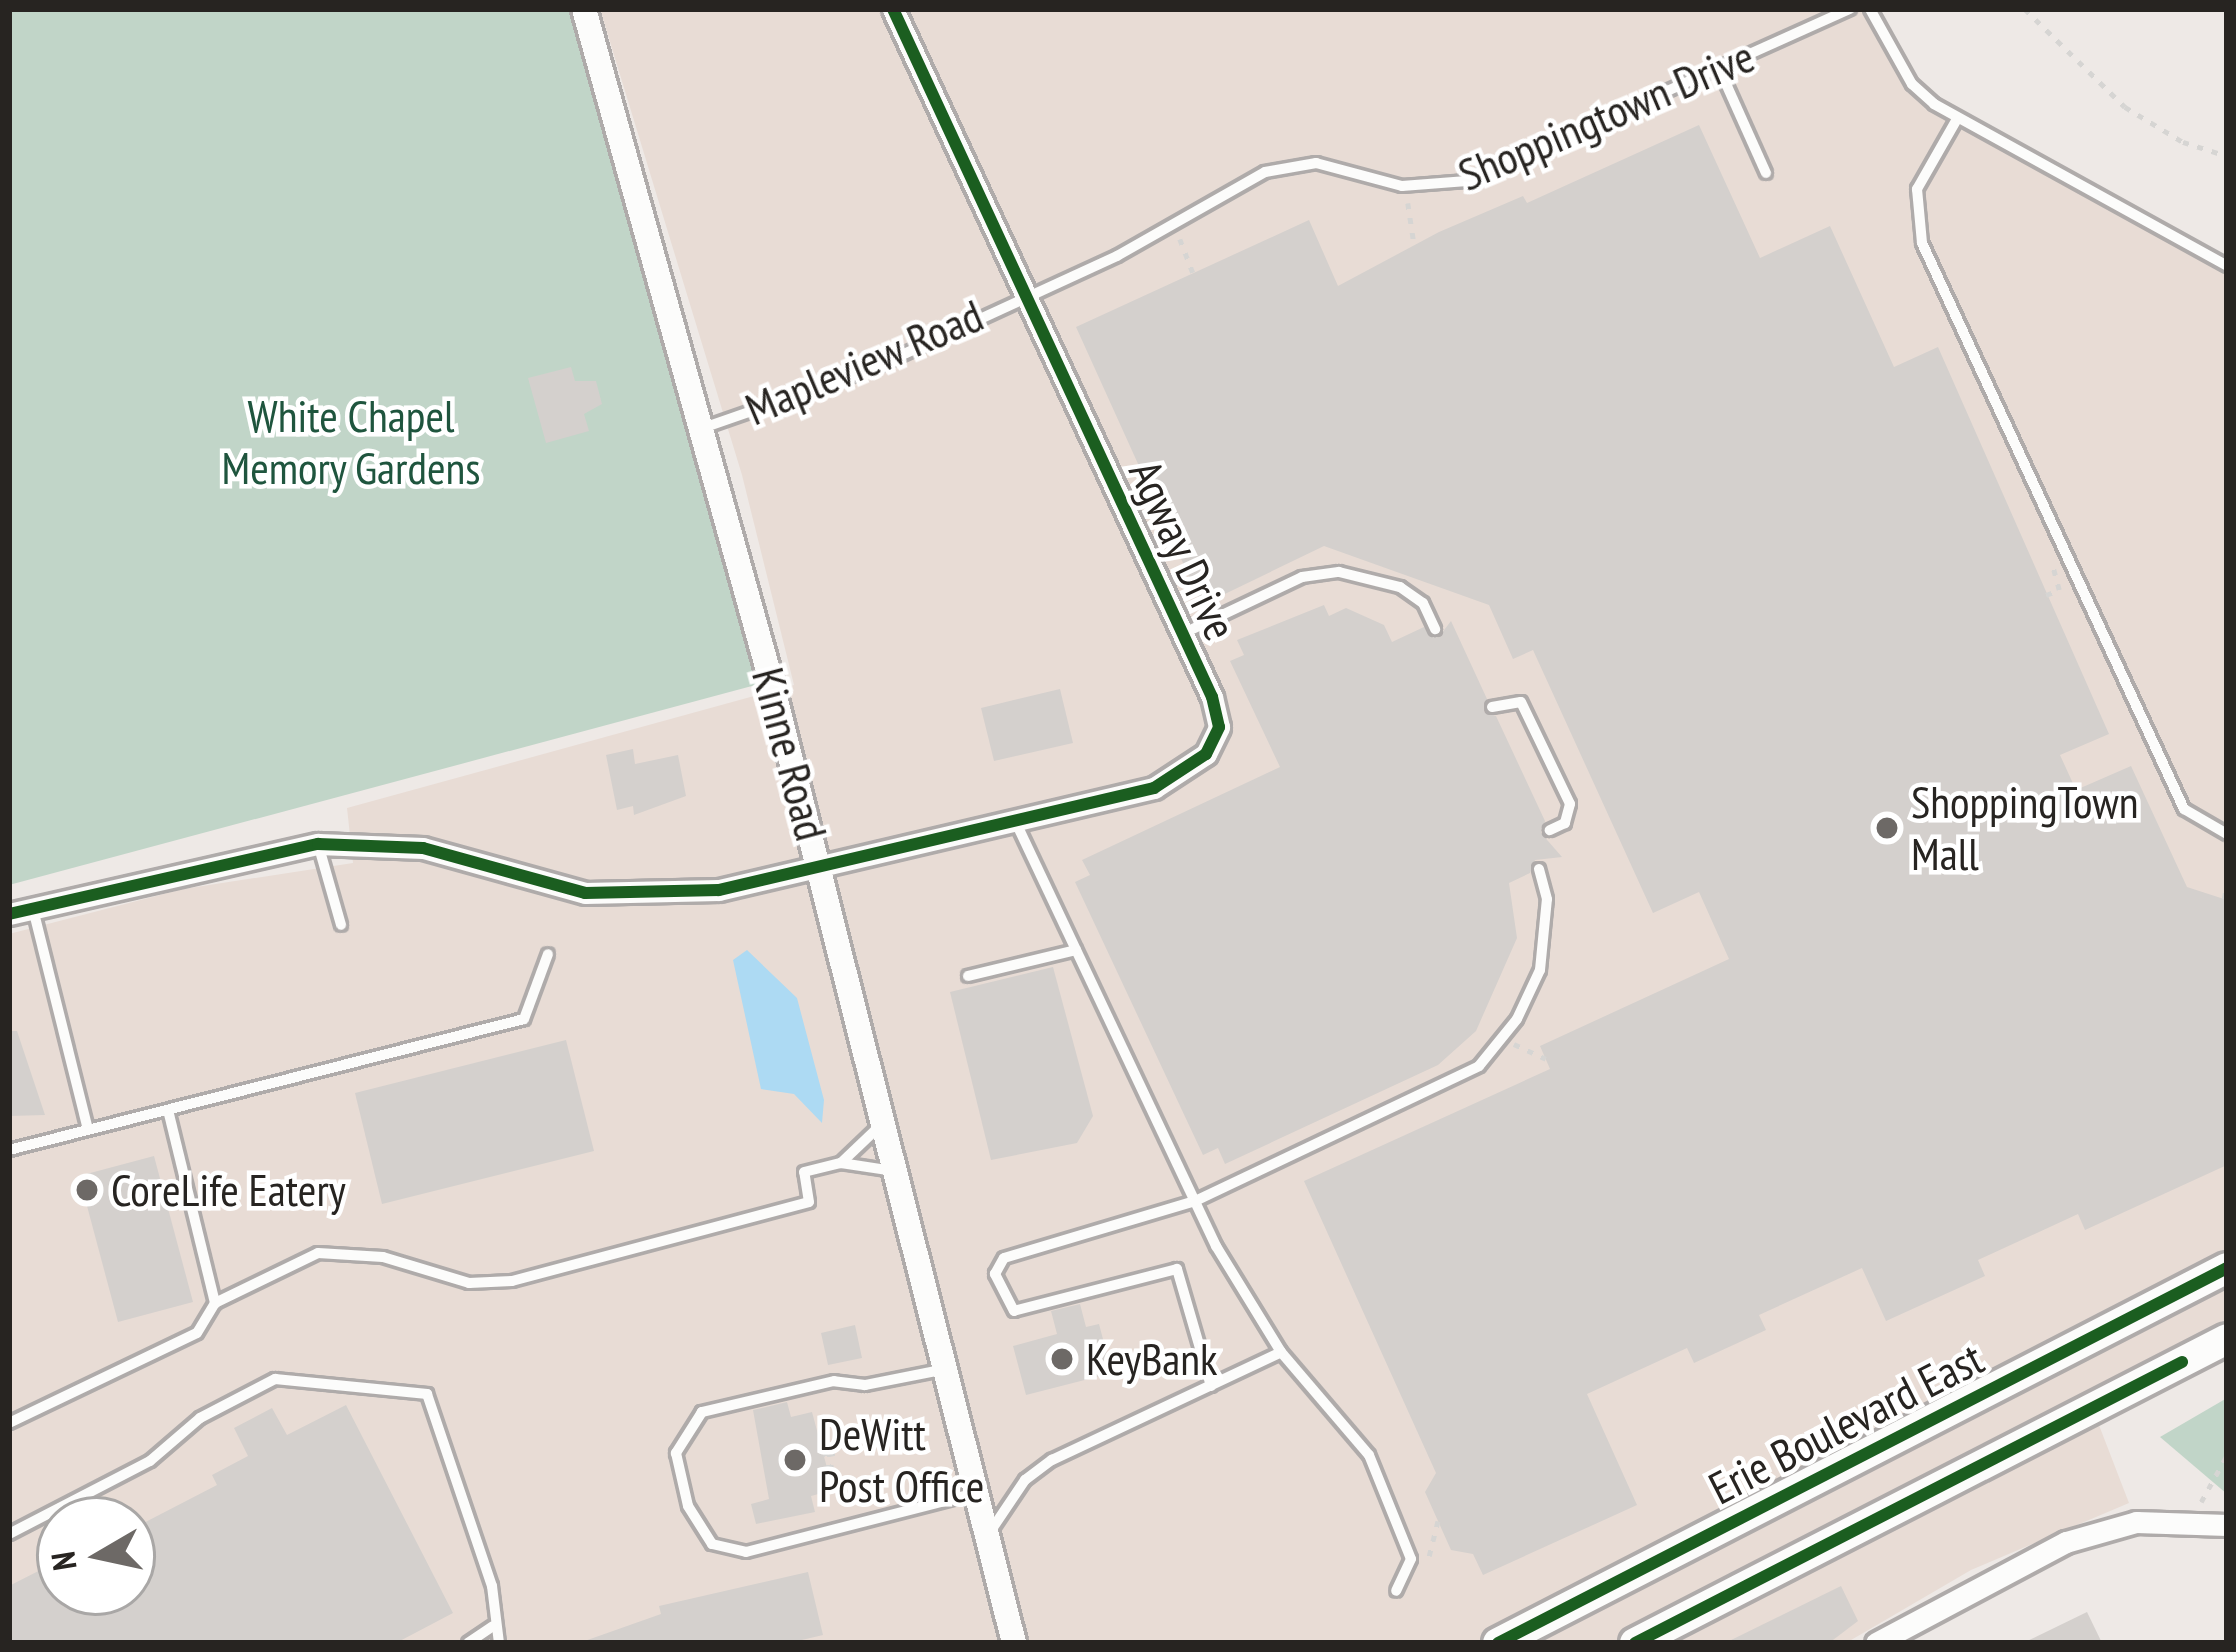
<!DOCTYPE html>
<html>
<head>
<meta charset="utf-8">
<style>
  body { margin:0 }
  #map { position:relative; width:2236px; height:1652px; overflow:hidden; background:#eee9e6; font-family:"PT Sans Narrow",sans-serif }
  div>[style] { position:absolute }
  .built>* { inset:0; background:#e8dcd5 }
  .green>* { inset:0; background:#c1d5c8 }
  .water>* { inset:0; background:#addaf3 }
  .building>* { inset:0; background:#d4d0cd }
  .path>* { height:4.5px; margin-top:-2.25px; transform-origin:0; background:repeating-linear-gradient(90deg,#d6d5d3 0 6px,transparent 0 15px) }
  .roads { filter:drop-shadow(3px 0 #afabaa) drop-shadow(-3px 0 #afabaa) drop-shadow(0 3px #afabaa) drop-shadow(0 -3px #afabaa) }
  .service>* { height:10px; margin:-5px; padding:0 5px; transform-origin:5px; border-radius:5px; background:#fcfcfb }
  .minor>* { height:21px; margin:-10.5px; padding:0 10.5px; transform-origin:10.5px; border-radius:10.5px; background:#fcfcfb }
  .tertiary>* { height:24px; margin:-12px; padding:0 12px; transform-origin:12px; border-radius:12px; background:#fcfcfb }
  .primary>* { height:30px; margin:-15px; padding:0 15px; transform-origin:15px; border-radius:15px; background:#fcfcfb }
  .cycleway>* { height:12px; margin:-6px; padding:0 6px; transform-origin:6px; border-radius:6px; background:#1b5e20 }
  .dots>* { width:33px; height:33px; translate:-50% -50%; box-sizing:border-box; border:6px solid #fff; border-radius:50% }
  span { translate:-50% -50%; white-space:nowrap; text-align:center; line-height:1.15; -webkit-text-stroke:9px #fff; paint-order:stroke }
  .street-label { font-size:45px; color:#272421 }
  .park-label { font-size:45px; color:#1f553e }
  .poi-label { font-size:45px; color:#272421 }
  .left { translate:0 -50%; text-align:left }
  .frame { position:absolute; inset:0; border:12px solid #272421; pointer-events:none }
  .north { position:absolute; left:36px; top:1496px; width:120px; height:120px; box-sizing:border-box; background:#fff; border:3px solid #a9a7a6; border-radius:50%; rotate:261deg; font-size:33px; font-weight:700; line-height:48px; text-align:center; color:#272421 }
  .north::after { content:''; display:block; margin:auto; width:42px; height:54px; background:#6d6966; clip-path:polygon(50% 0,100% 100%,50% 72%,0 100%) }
</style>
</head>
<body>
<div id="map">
  <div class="built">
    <i style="clip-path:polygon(evenodd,600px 9px,1870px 9px,1912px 84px,1968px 127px,2227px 266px,2227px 1339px,2092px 1407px,2129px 1503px,1971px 1570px,1846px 1643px,9px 1643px,9px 934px,183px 889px,353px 863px,347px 808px,794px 685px,742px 475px,600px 9px,60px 1520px,132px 1520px,132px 1592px,60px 1592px,60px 1520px)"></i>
  </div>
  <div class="green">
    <i style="clip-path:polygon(9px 9px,584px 9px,771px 681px,9px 885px)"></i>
    <i style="clip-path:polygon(2227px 1398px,2227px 1494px,2160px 1437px)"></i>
  </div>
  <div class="water">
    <i style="clip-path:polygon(747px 950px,797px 998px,824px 1100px,822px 1123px,794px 1094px,761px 1089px,733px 960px)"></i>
  </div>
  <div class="building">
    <i style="clip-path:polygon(1699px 125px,1760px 258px,1830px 226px,1894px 367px,1938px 347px,2109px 734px,2060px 755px,2076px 790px,2131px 766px,2187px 887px,2227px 900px,2227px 1165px,2085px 1230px,2078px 1214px,1978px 1260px,1985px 1276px,1886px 1321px,1862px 1268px,1759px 1315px,1766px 1330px,1694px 1363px,1687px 1348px,1587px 1394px,1637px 1505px,1483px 1575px,1473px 1554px,1451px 1550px,1425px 1492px,1436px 1473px,1304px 1181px,1550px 1069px,1540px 1046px,1729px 959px,1699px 892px,1653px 913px,1533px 650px,1513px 659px,1489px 605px,1324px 546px,1202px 605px,1076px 327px,1309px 220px,1338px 286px,1439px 232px,1523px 196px,1527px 203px)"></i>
    <i style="clip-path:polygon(571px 367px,575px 381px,596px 381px,602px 404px,584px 414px,589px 431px,546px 443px,528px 378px)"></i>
    <i style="clip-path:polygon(1324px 605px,1329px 616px,1346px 608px,1384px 625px,1392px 642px,1424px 627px,1438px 638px,1451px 621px,1487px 699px,1484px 712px,1496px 716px,1545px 821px,1541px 833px,1562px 857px,1535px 860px,1530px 873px,1509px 883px,1517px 938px,1476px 1031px,1438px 1065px,1225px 1164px,1218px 1148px,1203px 1155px,1075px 882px,1090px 875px,1082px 860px,1280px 767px,1230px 661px,1244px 655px,1237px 640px)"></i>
    <i style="clip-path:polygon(1060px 689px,1073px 743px,994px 761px,981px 708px)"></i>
    <i style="clip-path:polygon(633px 749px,635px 764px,678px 755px,686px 796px,634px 815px,633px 806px,617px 810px,606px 755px)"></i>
    <i style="clip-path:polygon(1053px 967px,1093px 1116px,1077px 1143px,991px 1160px,950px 992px)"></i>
    <i style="clip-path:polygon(9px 1031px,17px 1031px,45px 1115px,9px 1116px)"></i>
    <i style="clip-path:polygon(566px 1040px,594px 1151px,382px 1204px,355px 1093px)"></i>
    <i style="clip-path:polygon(154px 1156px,193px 1302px,118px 1322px,79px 1176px)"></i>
    <i style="clip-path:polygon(1080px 1304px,1086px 1327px,1099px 1324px,1112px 1373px,1026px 1395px,1013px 1346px,1057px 1334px,1051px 1311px)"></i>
    <i style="clip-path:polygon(855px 1325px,862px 1358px,828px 1365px,821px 1333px)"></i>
    <i style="clip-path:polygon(787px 1402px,791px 1417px,812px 1412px,833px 1490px,811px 1496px,815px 1512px,756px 1524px,751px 1504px,769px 1499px,753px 1410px)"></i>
    <i style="clip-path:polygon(346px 1405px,453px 1613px,396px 1643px,9px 1643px,9px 1586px,60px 1560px,60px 1592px,132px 1592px,132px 1529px,217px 1485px,212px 1475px,248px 1456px,234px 1428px,272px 1408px,287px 1435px)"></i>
    <i style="clip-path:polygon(808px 1572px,823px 1635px,789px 1643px,579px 1643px,661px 1614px,659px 1606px)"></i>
    <i style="clip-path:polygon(1841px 1586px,1858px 1621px,1829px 1643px,1725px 1643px)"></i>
    <i style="clip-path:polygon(2087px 1612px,2102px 1643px,2023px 1643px)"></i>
  </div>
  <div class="path">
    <i style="left:2025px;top:9px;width:140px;rotate:44.4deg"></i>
    <i style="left:2125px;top:107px;width:68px;rotate:31.1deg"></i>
    <i style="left:2183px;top:142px;width:46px;rotate:17.7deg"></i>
    <i style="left:1408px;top:203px;width:40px;rotate:81.5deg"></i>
    <i style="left:1180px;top:239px;width:36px;rotate:69deg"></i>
    <i style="left:2046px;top:595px;width:14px;rotate:-21deg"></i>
    <i style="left:2059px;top:590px;width:24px;rotate:-105deg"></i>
    <i style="left:2224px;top:899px;width:15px;rotate:-79deg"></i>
    <i style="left:1514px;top:1044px;width:35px;rotate:25deg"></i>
    <i style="left:825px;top:1450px;width:37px;rotate:76deg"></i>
    <i style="left:834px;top:1486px;width:32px;rotate:-99deg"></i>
    <i style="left:829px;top:1454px;width:10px;rotate:-11deg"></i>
    <i style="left:2201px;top:1502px;width:54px;rotate:-61deg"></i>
    <i style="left:1429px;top:1556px;width:36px;rotate:-76deg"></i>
  </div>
  <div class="roads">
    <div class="service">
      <i style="left:1870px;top:9px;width:86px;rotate:60.8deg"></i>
      <i style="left:1912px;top:84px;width:30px;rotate:42deg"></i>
      <i style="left:1934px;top:104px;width:335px;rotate:28.9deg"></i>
      <i style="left:1719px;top:68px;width:115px;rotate:65.9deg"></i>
      <i style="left:1957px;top:119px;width:81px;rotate:119.7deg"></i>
      <i style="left:1917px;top:189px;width:54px;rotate:84.7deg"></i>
      <i style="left:1922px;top:243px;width:624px;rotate:65.16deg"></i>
      <i style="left:2184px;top:809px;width:50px;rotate:30.2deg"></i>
      <i style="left:703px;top:428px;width:174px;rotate:-19.2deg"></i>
      <i style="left:867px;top:371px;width:275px;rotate:-24.7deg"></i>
      <i style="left:1117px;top:256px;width:170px;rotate:-29.6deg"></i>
      <i style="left:1265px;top:172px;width:52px;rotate:-10deg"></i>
      <i style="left:1316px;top:163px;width:89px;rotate:15deg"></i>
      <i style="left:1402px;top:186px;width:65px;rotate:-4.4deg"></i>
      <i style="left:1467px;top:181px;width:420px;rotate:-24.2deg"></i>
      <i style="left:1182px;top:634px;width:133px;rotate:-25.4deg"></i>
      <i style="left:1302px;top:577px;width:37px;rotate:-8deg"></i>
      <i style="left:1339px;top:572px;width:63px;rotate:13.8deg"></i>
      <i style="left:1400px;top:587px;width:28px;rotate:35deg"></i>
      <i style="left:1423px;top:603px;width:29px;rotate:65deg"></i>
      <i style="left:1492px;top:707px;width:29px;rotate:-10deg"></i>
      <i style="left:1521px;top:702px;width:113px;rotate:64.3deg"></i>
      <i style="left:1570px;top:804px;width:20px;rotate:105deg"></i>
      <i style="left:1565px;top:823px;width:17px;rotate:155deg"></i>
      <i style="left:1017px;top:825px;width:466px;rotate:64.7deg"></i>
      <i style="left:1216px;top:1246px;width:124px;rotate:58.5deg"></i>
      <i style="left:1281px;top:1352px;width:135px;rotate:49.5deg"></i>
      <i style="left:1369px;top:1455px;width:112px;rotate:68deg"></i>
      <i style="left:1411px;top:1559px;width:35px;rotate:115deg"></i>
      <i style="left:318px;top:844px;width:84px;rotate:74.1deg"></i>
      <i style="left:33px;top:909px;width:227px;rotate:76deg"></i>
      <i style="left:968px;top:976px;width:111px;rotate:-13.5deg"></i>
      <i style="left:168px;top:1110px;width:199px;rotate:76.3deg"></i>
      <i style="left:9px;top:1150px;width:531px;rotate:-14.27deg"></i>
      <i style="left:524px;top:1019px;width:69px;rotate:-69.7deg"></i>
      <i style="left:841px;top:1163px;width:57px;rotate:-43.6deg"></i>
      <i style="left:946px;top:1369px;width:83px;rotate:168.8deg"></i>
      <i style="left:865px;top:1385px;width:31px;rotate:-173deg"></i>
      <i style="left:834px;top:1381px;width:136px;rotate:166.8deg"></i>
      <i style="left:702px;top:1412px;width:49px;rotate:122.4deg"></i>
      <i style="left:676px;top:1453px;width:54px;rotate:77.2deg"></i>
      <i style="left:688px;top:1506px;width:45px;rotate:57.7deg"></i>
      <i style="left:712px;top:1544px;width:35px;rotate:13deg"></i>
      <i style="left:746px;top:1552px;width:236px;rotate:-14.4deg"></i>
      <i style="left:1211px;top:1386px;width:122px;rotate:-106.2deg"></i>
      <i style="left:1177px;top:1269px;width:168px;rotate:165.6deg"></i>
      <i style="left:1014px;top:1311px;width:42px;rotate:-117.2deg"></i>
      <i style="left:995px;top:1274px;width:18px;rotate:-61deg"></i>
      <i style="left:1004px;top:1258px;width:199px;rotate:-16.6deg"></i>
      <i style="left:1195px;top:1201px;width:314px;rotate:-25.4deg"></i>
      <i style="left:1479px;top:1066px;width:60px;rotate:-51deg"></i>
      <i style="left:1517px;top:1019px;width:54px;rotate:-64.9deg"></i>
      <i style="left:1540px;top:970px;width:71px;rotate:-84.4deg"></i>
      <i style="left:1547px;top:899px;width:31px;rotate:-105deg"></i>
      <i style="left:9px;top:1423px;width:208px;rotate:-25.6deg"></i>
      <i style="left:197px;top:1333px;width:35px;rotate:-59deg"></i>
      <i style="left:215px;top:1303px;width:114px;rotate:-25.9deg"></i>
      <i style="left:318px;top:1253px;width:65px;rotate:3.5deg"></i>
      <i style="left:383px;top:1257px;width:90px;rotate:16.8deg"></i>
      <i style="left:469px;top:1283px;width:43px;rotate:-2.7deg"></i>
      <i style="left:512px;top:1281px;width:307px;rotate:-14.9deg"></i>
      <i style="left:809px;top:1202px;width:30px;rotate:-99deg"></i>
      <i style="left:804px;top:1172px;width:38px;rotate:-14deg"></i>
      <i style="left:841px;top:1163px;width:54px;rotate:8.6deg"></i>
      <i style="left:990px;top:1532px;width:63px;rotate:-56.1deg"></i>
      <i style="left:1025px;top:1480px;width:34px;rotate:-37deg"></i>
      <i style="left:1052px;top:1460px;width:253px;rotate:-25.2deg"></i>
      <i style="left:9px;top:1534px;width:159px;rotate:-27.4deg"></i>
      <i style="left:150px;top:1461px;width:66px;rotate:-40.7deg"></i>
      <i style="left:200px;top:1418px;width:85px;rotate:-27.5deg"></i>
      <i style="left:275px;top:1379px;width:153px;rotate:5.6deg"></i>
      <i style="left:427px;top:1394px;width:203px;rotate:71.3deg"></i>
      <i style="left:492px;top:1586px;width:57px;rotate:83deg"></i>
      <i style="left:468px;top:1643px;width:30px;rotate:-34deg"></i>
    </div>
    <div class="minor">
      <i style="left:9px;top:914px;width:317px;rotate:-12.8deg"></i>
      <i style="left:318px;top:844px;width:105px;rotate:2.2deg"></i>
      <i style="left:423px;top:848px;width:168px;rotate:15.5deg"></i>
      <i style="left:585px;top:893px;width:134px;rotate:-1.3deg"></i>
      <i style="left:719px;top:890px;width:447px;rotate:-13.2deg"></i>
      <i style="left:1154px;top:788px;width:62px;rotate:-33.2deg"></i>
      <i style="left:1206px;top:754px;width:30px;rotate:-64deg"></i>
      <i style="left:1219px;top:727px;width:31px;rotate:-103deg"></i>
      <i style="left:1212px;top:697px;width:758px;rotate:-114.88deg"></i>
      <i style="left:1876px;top:1643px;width:215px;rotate:-28deg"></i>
      <i style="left:2066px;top:1542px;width:73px;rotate:-15.9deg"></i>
      <i style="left:2136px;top:1522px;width:91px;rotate:1.9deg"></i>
    </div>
    <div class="tertiary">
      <i style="left:584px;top:9px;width:698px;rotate:74.45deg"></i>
      <i style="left:771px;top:681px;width:992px;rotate:75.82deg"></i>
    </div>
    <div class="primary">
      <i style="left:1498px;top:1643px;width:820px;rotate:-27.22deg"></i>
      <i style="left:1635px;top:1643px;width:665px;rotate:-27.18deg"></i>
    </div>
  </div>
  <div class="cycleway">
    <i style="left:9px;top:914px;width:317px;rotate:-12.8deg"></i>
    <i style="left:318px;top:844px;width:105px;rotate:2.2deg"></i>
    <i style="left:423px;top:848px;width:168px;rotate:15.5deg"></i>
    <i style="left:585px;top:893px;width:134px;rotate:-1.3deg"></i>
    <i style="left:719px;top:890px;width:447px;rotate:-13.2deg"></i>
    <i style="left:1154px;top:788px;width:62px;rotate:-33.2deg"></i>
    <i style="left:1206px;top:754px;width:30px;rotate:-64deg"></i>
    <i style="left:1219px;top:727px;width:31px;rotate:-103deg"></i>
    <i style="left:1212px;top:697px;width:758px;rotate:-114.88deg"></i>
    <i style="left:1498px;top:1643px;width:820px;rotate:-27.22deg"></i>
    <i style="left:1635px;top:1643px;width:615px;rotate:-27.19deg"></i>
  </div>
  <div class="dots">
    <i style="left:1887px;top:828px;background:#6d6966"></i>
    <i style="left:87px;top:1190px;background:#6d6966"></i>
    <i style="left:1062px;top:1359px;background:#6d6966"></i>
    <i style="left:795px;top:1460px;background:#6d6966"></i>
  </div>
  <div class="street-label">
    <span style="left:1606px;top:115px;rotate:-23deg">Shoppingtown Drive</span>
    <span style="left:864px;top:362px;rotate:-23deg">Mapleview Road</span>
    <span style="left:1183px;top:550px;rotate:65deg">Agway Drive</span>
    <span style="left:790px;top:754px;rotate:75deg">Kinne Road</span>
    <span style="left:1846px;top:1423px;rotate:-27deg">Erie Boulevard East</span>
  </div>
  <div class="park-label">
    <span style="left:351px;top:442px">White Chapel<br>Memory Gardens</span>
  </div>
  <div class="poi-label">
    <span class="left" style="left:1911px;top:828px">ShoppingTown<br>Mall</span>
    <span class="left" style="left:111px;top:1190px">CoreLife Eatery</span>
    <span class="left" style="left:1086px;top:1359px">KeyBank</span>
    <span class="left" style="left:819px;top:1460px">DeWitt<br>Post Office</span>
  </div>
  <div class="frame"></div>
  <div class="north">N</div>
</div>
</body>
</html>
